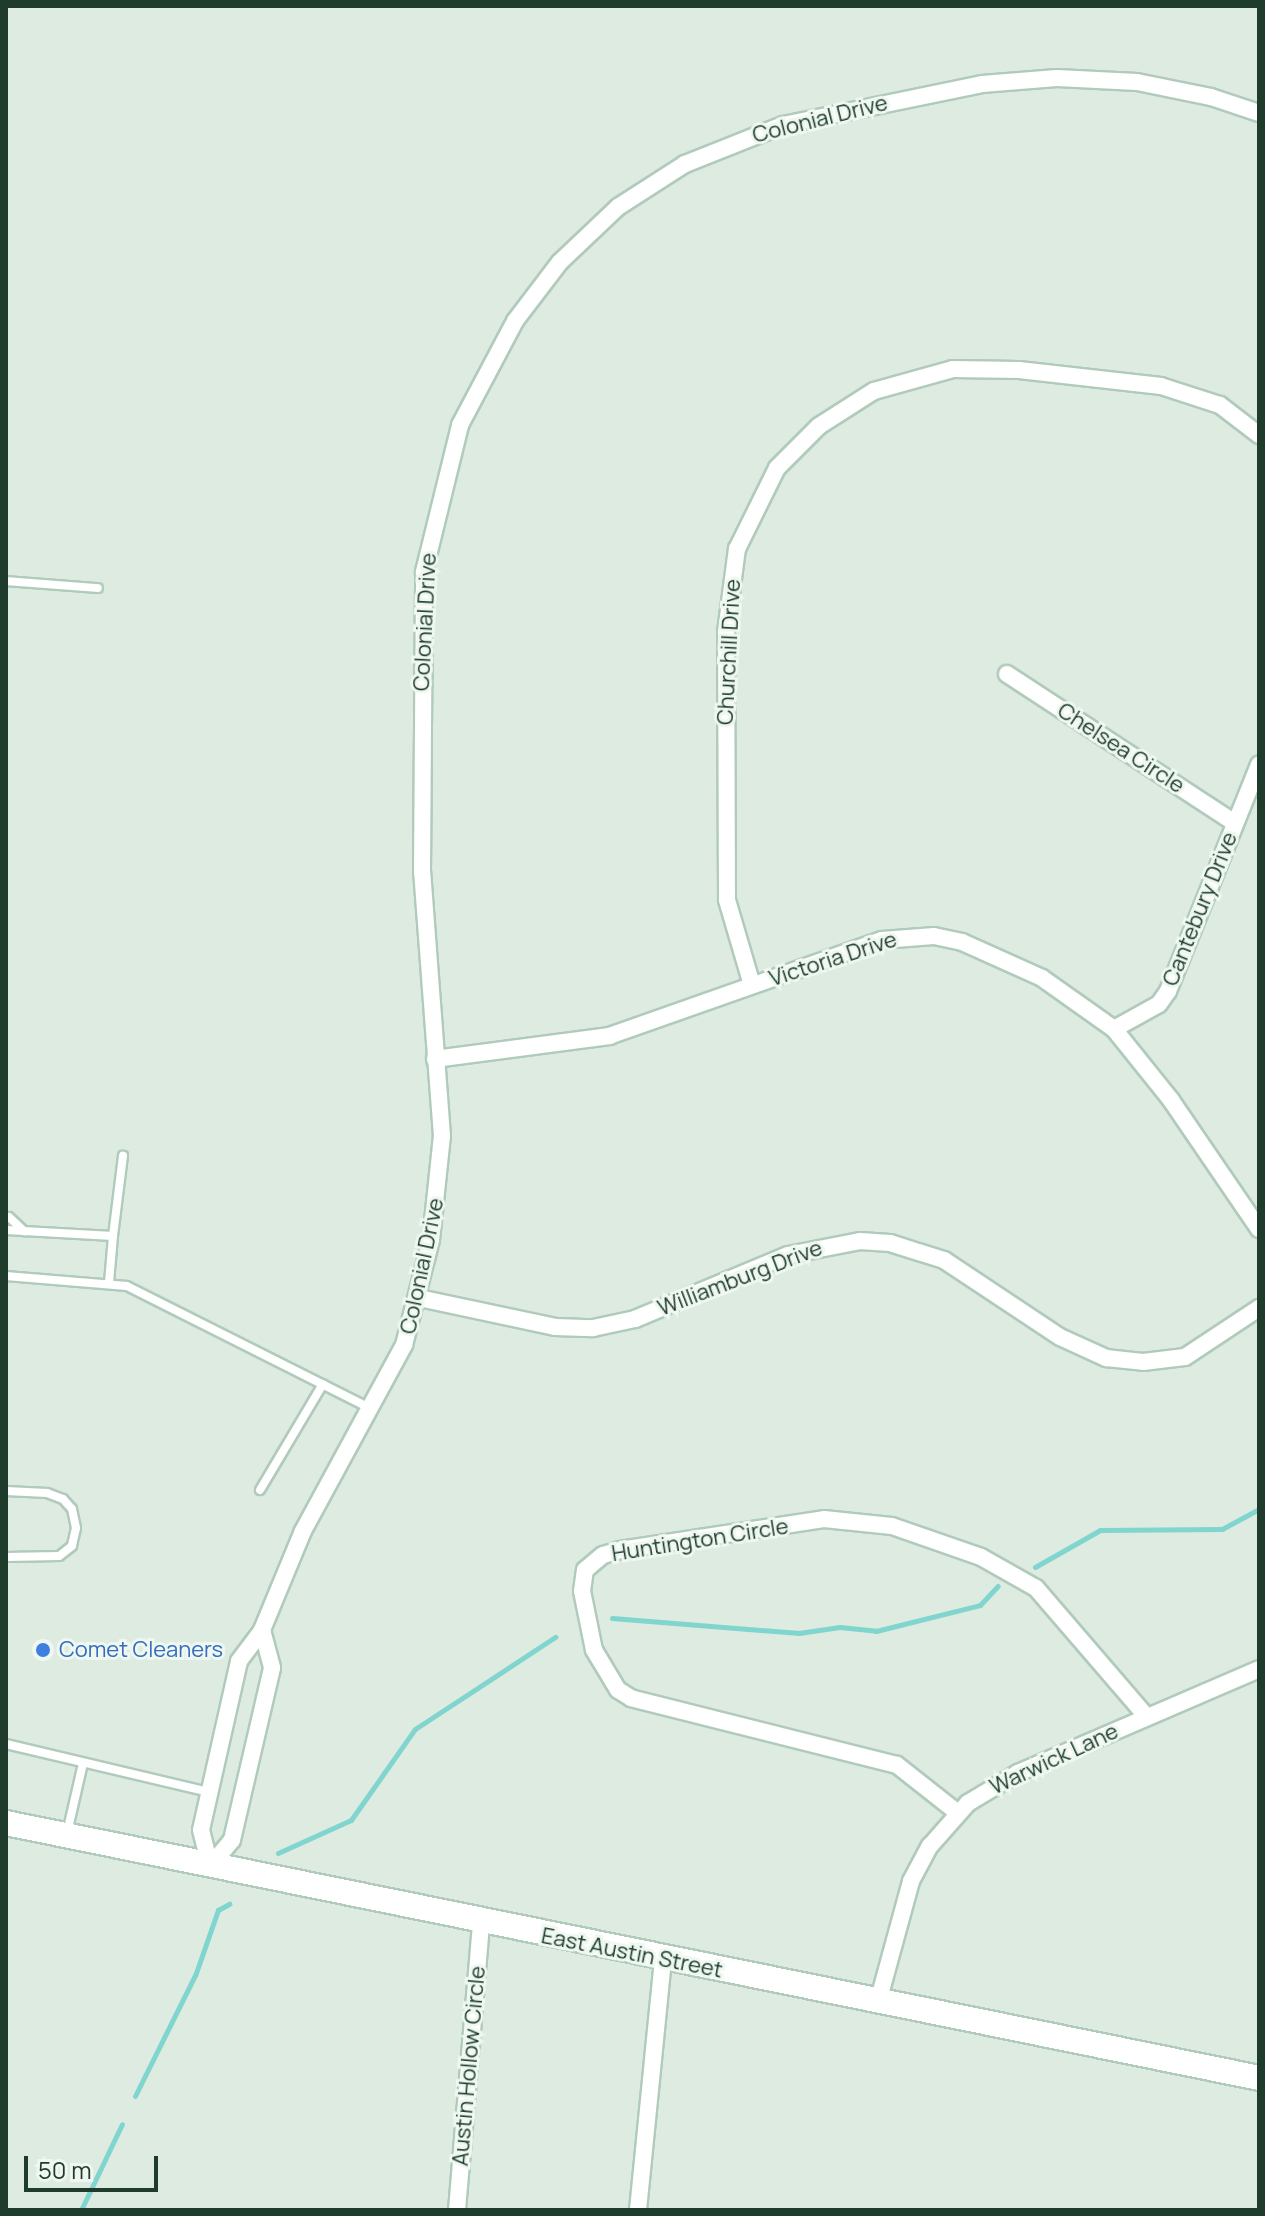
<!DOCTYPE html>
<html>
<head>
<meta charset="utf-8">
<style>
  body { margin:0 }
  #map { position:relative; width:1265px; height:2216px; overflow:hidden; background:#ddebe1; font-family:Manrope,sans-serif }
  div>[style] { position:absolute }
  .stream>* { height:5px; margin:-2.5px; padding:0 2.5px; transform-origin:2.5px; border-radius:2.5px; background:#80d5ce }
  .roads { filter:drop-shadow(2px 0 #b0cbbb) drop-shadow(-2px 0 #b0cbbb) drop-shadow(0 2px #b0cbbb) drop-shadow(0 -2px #b0cbbb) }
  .lane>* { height:8px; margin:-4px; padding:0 4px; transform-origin:4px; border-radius:4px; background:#fff }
  .street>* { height:16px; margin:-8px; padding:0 8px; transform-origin:8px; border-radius:8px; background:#fff }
  .secondary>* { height:24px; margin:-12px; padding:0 12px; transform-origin:12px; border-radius:12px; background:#fff }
  .dots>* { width:22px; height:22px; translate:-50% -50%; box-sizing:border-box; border:4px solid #eef7f0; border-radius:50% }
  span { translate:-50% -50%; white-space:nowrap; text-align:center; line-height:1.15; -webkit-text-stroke:6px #eef7f0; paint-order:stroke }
  .street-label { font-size:22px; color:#1e3b2c }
  .shop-label { font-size:22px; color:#366cbe }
  .left { translate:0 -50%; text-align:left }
  .frame { position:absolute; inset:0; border:8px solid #1e3b2c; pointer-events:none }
  .scale { position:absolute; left:24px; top:2156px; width:134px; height:36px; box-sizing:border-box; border:4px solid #1e3b2c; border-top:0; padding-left:10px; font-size:24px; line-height:28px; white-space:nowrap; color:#1e3b2c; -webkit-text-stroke:6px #eef7f0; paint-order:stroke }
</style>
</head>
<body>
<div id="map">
  <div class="stream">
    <i style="left:1035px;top:1567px;width:75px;rotate:-29.6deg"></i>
    <i style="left:1100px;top:1530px;width:122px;rotate:-0.5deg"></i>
    <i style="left:1222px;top:1529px;width:42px;rotate:-28.4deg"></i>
    <i style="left:612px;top:1618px;width:188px;rotate:4.6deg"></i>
    <i style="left:799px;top:1633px;width:41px;rotate:-8.3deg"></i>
    <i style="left:840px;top:1627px;width:36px;rotate:6deg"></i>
    <i style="left:876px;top:1631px;width:107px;rotate:-14deg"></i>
    <i style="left:980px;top:1605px;width:26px;rotate:-47deg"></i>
    <i style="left:278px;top:1853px;width:80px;rotate:-24.3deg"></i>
    <i style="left:351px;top:1820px;width:111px;rotate:-54.9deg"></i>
    <i style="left:415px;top:1729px;width:168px;rotate:-33.3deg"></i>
    <i style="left:135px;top:2096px;width:137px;rotate:-63.6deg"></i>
    <i style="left:196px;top:1973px;width:67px;rotate:-70.8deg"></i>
    <i style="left:218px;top:1910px;width:13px;rotate:-29deg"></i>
    <i style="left:81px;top:2210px;width:95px;rotate:-64.5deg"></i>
  </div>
  <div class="roads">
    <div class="lane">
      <i style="left:6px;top:581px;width:92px;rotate:4.4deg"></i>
      <i style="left:9px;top:1217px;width:21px;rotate:43deg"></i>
      <i style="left:6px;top:1230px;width:107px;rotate:3.2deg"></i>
      <i style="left:113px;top:1236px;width:47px;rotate:94.9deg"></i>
      <i style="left:113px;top:1236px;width:81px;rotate:-82.9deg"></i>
      <i style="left:6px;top:1276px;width:121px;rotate:4.7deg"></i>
      <i style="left:127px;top:1286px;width:274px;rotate:26.7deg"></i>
      <i style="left:260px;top:1490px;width:123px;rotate:-59.3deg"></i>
      <i style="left:6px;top:1491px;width:41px;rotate:2.8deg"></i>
      <i style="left:47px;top:1493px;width:17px;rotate:21deg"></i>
      <i style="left:63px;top:1499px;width:13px;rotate:48deg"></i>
      <i style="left:72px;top:1509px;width:19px;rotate:78deg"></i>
      <i style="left:76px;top:1528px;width:18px;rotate:103deg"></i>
      <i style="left:72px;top:1546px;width:16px;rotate:142deg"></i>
      <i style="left:59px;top:1556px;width:53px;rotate:178.9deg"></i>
      <i style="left:6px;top:1744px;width:209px;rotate:13.3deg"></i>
      <i style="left:67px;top:1833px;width:72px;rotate:-77.1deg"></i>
    </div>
    <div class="street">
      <i style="left:1007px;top:674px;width:272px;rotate:33.2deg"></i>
      <i style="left:752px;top:985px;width:89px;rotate:-106.4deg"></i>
      <i style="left:727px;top:900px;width:268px;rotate:-90.2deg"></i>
      <i style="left:726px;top:632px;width:84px;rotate:-82.5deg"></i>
      <i style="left:737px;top:549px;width:90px;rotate:-63.7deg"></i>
      <i style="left:777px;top:468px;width:59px;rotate:-45deg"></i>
      <i style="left:819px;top:426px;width:65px;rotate:-32.5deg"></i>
      <i style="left:874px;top:391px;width:82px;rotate:-15.6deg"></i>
      <i style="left:953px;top:369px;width:66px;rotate:0.9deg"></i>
      <i style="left:1019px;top:370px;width:143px;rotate:6.4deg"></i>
      <i style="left:1161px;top:386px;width:62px;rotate:17.9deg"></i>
      <i style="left:1220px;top:405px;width:49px;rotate:37.6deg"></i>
      <i style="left:1114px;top:1029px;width:51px;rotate:-29.1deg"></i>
      <i style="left:1159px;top:1004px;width:16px;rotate:-55deg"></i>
      <i style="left:1168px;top:991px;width:244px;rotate:-68.1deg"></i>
      <i style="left:435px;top:1059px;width:176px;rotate:-7.5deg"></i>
      <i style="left:609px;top:1036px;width:289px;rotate:-19.4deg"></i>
      <i style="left:882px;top:940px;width:52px;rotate:-4.4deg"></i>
      <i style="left:934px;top:936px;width:29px;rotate:12deg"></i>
      <i style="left:962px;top:942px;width:88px;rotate:24.2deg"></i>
      <i style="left:1042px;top:978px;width:88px;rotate:35.3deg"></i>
      <i style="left:1114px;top:1029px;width:91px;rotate:51.2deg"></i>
      <i style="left:1171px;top:1100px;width:156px;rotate:55.7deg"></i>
      <i style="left:419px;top:1298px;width:139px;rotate:12deg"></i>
      <i style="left:555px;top:1327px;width:38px;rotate:2deg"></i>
      <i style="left:593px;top:1328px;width:43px;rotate:-12.1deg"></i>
      <i style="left:635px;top:1319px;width:166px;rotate:-22.7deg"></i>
      <i style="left:788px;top:1255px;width:73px;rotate:-11deg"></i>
      <i style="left:860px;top:1241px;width:30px;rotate:4deg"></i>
      <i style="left:890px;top:1243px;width:57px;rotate:17.5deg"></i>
      <i style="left:944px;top:1260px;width:139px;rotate:33.6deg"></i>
      <i style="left:1060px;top:1337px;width:51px;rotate:24.5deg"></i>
      <i style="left:1106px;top:1358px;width:37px;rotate:6deg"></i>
      <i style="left:1143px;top:1362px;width:42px;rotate:-6.8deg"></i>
      <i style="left:1185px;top:1357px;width:89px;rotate:-33.5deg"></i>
      <i style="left:262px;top:1630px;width:107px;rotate:-67.5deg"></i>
      <i style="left:303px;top:1531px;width:212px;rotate:-61.5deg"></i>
      <i style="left:404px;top:1345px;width:108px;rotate:-75.6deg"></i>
      <i style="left:431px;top:1240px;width:105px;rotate:-84deg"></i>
      <i style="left:442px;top:1136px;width:265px;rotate:-94.3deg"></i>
      <i style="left:422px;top:872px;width:300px;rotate:-89.6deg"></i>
      <i style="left:424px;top:572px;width:151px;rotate:-76.2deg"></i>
      <i style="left:460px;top:425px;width:118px;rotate:-62.1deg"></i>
      <i style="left:515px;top:321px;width:74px;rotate:-52.7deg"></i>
      <i style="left:560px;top:262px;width:80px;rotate:-43.5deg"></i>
      <i style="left:618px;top:207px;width:80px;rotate:-32.7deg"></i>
      <i style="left:685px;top:164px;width:105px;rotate:-21.7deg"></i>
      <i style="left:783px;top:125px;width:203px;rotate:-11.6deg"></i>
      <i style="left:982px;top:84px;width:75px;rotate:-4.6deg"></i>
      <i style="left:1057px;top:78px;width:80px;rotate:2.9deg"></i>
      <i style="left:1137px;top:82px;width:76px;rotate:11.5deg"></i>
      <i style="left:1211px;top:97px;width:51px;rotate:18.4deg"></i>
      <i style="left:262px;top:1630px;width:39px;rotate:75deg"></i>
      <i style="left:272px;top:1668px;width:177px;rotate:103.1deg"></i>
      <i style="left:232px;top:1840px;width:34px;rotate:130deg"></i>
      <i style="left:210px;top:1866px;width:37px;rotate:-104deg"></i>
      <i style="left:201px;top:1830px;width:173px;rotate:-77.3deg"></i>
      <i style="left:239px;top:1661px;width:39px;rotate:-53deg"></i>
      <i style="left:958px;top:1813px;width:78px;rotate:-141.8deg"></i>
      <i style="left:897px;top:1765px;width:274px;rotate:-165.9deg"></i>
      <i style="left:631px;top:1698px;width:15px;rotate:-148deg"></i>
      <i style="left:618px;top:1690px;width:47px;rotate:-121deg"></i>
      <i style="left:594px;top:1650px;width:60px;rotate:-101.5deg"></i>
      <i style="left:582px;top:1591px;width:21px;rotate:-82deg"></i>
      <i style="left:585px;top:1570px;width:23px;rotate:-40deg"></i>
      <i style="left:603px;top:1555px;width:18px;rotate:-16deg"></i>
      <i style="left:620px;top:1550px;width:206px;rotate:-8.6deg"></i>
      <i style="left:824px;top:1519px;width:68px;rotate:5.9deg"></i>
      <i style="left:892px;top:1526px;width:94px;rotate:19.2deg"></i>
      <i style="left:981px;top:1557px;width:63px;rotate:29.4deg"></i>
      <i style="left:1036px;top:1588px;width:170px;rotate:49.3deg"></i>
      <i style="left:878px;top:2002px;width:125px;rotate:-74.7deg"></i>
      <i style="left:911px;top:1881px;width:40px;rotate:-62deg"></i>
      <i style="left:930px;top:1846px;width:57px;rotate:-48.5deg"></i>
      <i style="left:968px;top:1803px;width:58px;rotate:-31deg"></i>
      <i style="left:1018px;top:1773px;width:262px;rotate:-23.3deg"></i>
      <i style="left:457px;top:2210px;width:288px;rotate:-85.2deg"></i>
      <i style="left:638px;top:2210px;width:252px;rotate:-84.3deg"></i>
    </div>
    <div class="secondary">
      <i style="left:6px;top:1823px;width:1279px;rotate:11.5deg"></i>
    </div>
  </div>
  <div class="dots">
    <i style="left:43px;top:1650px;background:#3f7fe0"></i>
  </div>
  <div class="street-label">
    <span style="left:820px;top:119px;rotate:-14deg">Colonial Drive</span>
    <span style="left:425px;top:622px;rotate:-87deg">Colonial Drive</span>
    <span style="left:729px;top:652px;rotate:-87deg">Churchill Drive</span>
    <span style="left:1121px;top:748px;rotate:33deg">Chelsea Circle</span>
    <span style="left:1200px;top:909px;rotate:-68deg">Cantebury Drive</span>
    <span style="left:833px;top:959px;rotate:-18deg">Victoria Drive</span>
    <span style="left:422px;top:1266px;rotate:-78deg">Colonial Drive</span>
    <span style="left:740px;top:1278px;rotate:-21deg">Williamburg Drive</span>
    <span style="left:700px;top:1540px;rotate:-9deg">Huntington Circle</span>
    <span style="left:1054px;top:1759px;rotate:-25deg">Warwick Lane</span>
    <span style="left:632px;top:1953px;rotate:11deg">East Austin Street</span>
    <span style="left:469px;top:2066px;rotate:-85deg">Austin Hollow Circle</span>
  </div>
  <div class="shop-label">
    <span class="left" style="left:59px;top:1650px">Comet Cleaners</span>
  </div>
  <div class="frame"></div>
  <div class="scale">50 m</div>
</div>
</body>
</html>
